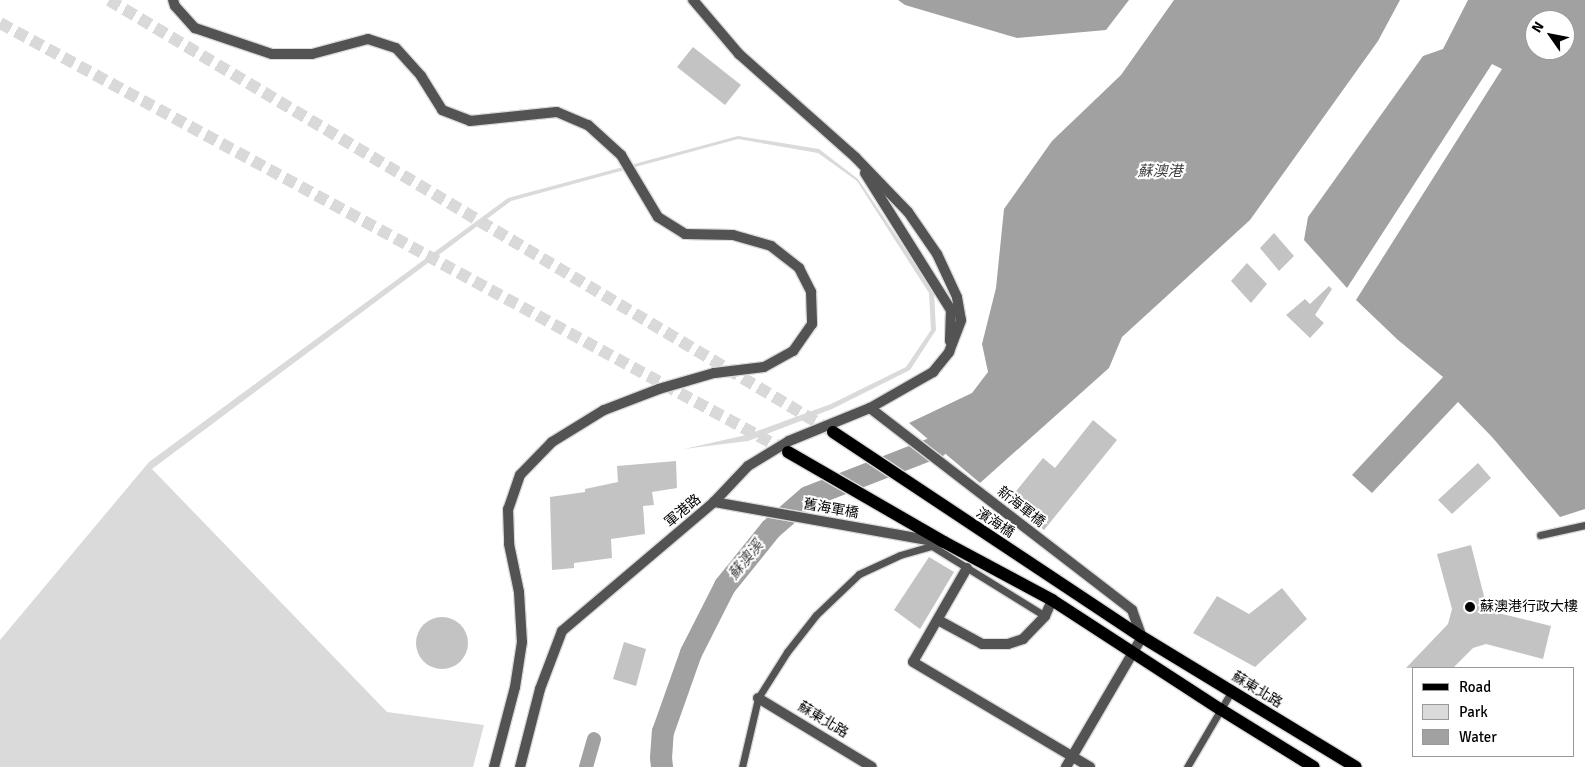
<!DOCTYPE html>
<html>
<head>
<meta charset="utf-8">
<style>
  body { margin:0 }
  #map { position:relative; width:1585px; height:767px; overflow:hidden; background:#fff; font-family:Signika,"Noto Sans TC",sans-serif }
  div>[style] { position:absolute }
  .green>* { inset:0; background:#dadada }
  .water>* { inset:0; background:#a1a1a1 }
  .canal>* { height:14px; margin:-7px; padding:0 7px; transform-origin:7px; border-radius:7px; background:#a1a1a1 }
  .river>* { height:22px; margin:-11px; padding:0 11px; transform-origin:11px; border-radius:11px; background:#a1a1a1 }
  .building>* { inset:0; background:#c3c3c3 }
  .round { border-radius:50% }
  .primary-tunnel>* { height:12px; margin-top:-6px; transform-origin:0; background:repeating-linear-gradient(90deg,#d9d9d9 0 12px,transparent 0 18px) }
  .roads { filter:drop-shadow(1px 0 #dbdbdb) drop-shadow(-1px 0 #dbdbdb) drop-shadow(0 1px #dbdbdb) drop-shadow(0 -1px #dbdbdb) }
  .service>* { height:7px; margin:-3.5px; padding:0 3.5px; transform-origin:3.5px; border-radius:3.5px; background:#535353 }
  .minor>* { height:10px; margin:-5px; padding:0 5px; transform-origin:5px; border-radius:5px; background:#535353 }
  .primary>* { height:12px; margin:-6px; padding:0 6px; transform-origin:6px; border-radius:6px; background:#000 }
  .dots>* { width:14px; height:14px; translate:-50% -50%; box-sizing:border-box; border:2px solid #fff; border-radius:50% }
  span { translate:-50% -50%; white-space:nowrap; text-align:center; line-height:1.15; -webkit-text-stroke:4px #fff; paint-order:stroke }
  .street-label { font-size:14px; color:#000 }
  .poi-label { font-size:14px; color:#000 }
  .left { translate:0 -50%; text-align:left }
  .water-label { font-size:15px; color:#424242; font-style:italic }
  .legend { position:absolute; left:1412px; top:667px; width:162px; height:90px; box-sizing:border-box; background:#fff; border:1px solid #999; margin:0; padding:6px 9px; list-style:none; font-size:15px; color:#000 }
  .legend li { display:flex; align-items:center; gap:10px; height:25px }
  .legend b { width:25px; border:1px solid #999 }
  .north { position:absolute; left:1525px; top:10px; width:50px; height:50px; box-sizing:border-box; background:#fff; border:1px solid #999; border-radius:50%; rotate:303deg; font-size:14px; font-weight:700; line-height:20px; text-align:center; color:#000 }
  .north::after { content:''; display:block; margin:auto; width:18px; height:22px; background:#000; clip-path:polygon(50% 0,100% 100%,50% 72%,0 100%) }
</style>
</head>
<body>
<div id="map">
  <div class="green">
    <i style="clip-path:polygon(738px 136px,819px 149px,858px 179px,934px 292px,936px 330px,910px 370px,832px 409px,748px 441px,684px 449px,746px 435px,831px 404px,906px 367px,931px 330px,929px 293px,857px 181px,818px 153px,738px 139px,511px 201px,152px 469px,387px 712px,484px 725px,473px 767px,0 767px,0 640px,149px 462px,508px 198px)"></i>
  </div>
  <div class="water">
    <i style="clip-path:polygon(898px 0,1129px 0,1106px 30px,1017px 38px,905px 5px)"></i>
    <i style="clip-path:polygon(1174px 0,1400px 0,1378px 41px,1250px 220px,1122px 337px,1109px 368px,980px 483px,909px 423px,972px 393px,988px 372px,982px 344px,996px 288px,1004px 209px,1052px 141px,1121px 75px)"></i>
    <i style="clip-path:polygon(evenodd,1468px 0,1585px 0,1585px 509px,1560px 517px,1492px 437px,1458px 402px,1372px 493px,1352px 475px,1443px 377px,1398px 340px,1356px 300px,1502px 69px,1492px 64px,1347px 288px,1304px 240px,1308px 217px,1423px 56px,1443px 49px,1468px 0,1535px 20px,1565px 20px,1565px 50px,1535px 50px,1535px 20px)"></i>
  </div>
  <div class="canal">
    <i style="left:586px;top:767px;width:29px;rotate:-74deg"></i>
  </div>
  <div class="river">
    <i style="left:662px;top:767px;width:9px;rotate:-96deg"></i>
    <i style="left:661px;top:758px;width:26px;rotate:-86deg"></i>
    <i style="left:663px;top:732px;width:84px;rotate:-70.5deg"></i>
    <i style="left:691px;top:653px;width:75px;rotate:-63.1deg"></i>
    <i style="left:725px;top:586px;width:73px;rotate:-51.1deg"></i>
    <i style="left:771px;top:529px;width:49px;rotate:-40.9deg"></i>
    <i style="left:808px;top:497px;width:138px;rotate:-21.2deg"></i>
  </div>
  <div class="building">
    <i style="clip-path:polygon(693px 47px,741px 85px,725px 105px,677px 67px)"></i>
    <i style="clip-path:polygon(1274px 233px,1294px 256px,1279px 271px,1260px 248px)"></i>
    <i style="clip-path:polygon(1247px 263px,1267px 284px,1251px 303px,1231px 281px)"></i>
    <i style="clip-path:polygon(1329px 286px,1332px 289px,1315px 315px,1324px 323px,1310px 338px,1286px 315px,1305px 299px,1310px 304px)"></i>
    <i style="clip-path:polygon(1093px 420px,1117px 440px,1044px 530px,1008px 501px,1043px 458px,1055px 468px)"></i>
    <i style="clip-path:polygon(676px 461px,677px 488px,652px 492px,654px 505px,643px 506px,645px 534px,611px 539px,612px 558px,574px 563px,574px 568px,552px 570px,550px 497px,585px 492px,585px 489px,618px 482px,617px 466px)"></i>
    <i style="clip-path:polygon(1478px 463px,1491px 478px,1452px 514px,1438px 500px)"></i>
    <i style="clip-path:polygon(1471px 545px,1486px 604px,1494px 612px,1551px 626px,1543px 659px,1486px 644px,1473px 648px,1453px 668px,1406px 668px,1448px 624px,1452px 609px,1437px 554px)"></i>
    <i style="clip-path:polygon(929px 557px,954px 572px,920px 629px,894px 610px)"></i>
    <i style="clip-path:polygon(1282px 588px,1307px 619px,1255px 667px,1193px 633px,1217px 596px,1249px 614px)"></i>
    <i class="round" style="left:416px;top:617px;width:52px;height:52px"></i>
    <i style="clip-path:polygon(624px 642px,646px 649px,636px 686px,613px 679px)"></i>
  </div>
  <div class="primary-tunnel">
    <i style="left:109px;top:0;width:843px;rotate:30.82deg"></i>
    <i style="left:0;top:23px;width:897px;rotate:28.56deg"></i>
  </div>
  <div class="roads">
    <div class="service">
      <i style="left:1540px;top:535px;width:46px;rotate:-12.5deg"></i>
      <i style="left:742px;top:767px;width:71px;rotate:-76.9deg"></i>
      <i style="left:758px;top:698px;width:54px;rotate:-57.8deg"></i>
      <i style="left:787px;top:652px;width:47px;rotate:-51.9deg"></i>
      <i style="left:816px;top:615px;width:59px;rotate:-43.6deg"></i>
      <i style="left:859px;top:574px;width:45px;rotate:-24.9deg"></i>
      <i style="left:900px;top:555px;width:33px;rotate:-16deg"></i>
      <i style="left:932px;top:546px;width:133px;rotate:31.8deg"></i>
      <i style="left:1187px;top:767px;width:87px;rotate:-59.6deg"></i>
    </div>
    <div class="minor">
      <i style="left:173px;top:0;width:6px;rotate:72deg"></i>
      <i style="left:175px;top:6px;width:30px;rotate:48deg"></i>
      <i style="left:195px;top:28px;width:81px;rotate:18.7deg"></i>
      <i style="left:272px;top:54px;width:40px"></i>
      <i style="left:312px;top:54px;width:58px;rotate:-15deg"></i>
      <i style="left:368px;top:39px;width:29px;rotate:18deg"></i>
      <i style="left:396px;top:48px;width:38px;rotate:48deg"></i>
      <i style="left:421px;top:76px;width:40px;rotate:58deg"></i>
      <i style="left:442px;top:110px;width:30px;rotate:21deg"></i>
      <i style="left:470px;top:121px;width:87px;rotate:-5.9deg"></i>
      <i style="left:557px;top:112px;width:34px;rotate:23deg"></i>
      <i style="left:588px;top:125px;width:45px;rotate:42.3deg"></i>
      <i style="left:621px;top:155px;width:72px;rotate:59.2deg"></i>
      <i style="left:658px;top:217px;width:32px;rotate:32deg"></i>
      <i style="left:685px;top:234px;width:48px;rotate:1.2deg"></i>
      <i style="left:733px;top:235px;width:40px;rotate:16deg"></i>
      <i style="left:771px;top:246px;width:36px;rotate:38deg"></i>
      <i style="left:799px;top:268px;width:27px;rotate:63deg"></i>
      <i style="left:811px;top:292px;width:32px;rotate:88deg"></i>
      <i style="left:812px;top:324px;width:33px;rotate:125deg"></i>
      <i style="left:793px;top:351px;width:33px;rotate:151deg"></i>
      <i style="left:764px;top:367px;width:50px;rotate:173.2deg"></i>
      <i style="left:714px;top:373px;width:57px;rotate:163.8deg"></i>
      <i style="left:659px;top:389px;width:59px;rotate:159.1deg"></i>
      <i style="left:604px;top:410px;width:61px;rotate:148.4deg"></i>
      <i style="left:552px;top:442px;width:46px;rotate:134.1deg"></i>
      <i style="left:520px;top:475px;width:36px;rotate:109deg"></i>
      <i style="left:508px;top:509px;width:35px;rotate:88deg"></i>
      <i style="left:509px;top:544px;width:49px;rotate:78.2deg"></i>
      <i style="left:519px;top:592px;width:50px;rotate:86.6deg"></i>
      <i style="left:522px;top:642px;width:46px;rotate:98.8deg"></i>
      <i style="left:515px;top:687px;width:83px;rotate:104.7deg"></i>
      <i style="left:865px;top:173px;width:162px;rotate:57.9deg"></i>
      <i style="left:951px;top:310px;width:31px;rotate:92deg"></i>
      <i style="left:870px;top:408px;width:331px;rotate:37.6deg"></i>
      <i style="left:1132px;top:610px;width:29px;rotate:70deg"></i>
      <i style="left:1142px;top:637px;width:151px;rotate:120.3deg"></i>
      <i style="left:714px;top:502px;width:229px;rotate:10.1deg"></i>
      <i style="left:967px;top:568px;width:108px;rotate:119.9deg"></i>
      <i style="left:913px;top:662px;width:206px;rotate:30.7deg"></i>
      <i style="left:938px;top:620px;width:50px;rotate:28.6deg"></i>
      <i style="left:982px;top:644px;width:26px"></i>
      <i style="left:1008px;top:644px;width:16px;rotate:-18deg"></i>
      <i style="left:1023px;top:639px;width:32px;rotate:-46deg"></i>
      <i style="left:1045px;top:616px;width:17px;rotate:-66deg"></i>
      <i style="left:758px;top:698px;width:133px;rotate:31.2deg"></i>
      <i style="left:520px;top:767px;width:81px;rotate:-75.6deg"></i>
      <i style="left:540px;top:689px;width:62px;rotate:-69.2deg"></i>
      <i style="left:562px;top:631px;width:199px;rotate:-40.3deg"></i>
      <i style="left:714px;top:502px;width:50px;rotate:-46.6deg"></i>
      <i style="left:748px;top:466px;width:48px;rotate:-31.4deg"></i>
      <i style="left:789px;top:441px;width:87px;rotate:-22.2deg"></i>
      <i style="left:870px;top:408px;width:73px;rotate:-29.7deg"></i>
      <i style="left:933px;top:372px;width:26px;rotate:-51deg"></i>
      <i style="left:949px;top:352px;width:34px;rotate:-69deg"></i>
      <i style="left:961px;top:320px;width:23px;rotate:-100deg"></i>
      <i style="left:957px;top:297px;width:47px;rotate:-114.9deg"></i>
      <i style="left:937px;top:254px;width:51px;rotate:-124.6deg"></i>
      <i style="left:908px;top:212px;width:76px;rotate:-133.9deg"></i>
      <i style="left:855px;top:157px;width:155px;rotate:-138.4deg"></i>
      <i style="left:739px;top:54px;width:71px;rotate:-130.4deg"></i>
    </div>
    <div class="primary">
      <i style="left:833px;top:432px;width:371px;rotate:33.6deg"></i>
      <i style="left:1142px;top:637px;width:250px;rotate:31.3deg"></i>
      <i style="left:788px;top:452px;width:180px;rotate:30deg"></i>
      <i style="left:944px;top:542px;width:123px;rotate:28.2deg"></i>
      <i style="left:1052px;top:600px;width:200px;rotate:33deg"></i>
      <i style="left:1220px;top:709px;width:110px;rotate:31.7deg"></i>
    </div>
  </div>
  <div class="dots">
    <i style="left:1470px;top:607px;background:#000"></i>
  </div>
  <div class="street-label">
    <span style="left:1021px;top:507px;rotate:38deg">新海軍橋</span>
    <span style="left:831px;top:509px;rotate:10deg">舊海軍橋</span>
    <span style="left:683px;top:511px;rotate:-40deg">軍港路</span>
    <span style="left:995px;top:523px;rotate:33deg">濱海橋</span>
    <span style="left:1257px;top:690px;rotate:31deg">蘇東北路</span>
    <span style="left:823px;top:720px;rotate:31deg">蘇東北路</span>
  </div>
  <div class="poi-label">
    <span class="left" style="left:1480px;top:607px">蘇澳港行政大樓</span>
  </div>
  <div class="water-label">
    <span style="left:1160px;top:172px">蘇澳港</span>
    <span style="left:746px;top:560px;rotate:-51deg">蘇澳溪</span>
  </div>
  <ul class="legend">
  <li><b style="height:6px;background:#000"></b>Road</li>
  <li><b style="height:14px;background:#dadada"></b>Park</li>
  <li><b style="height:14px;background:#a1a1a1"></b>Water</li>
  </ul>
  <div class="north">N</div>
</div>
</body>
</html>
